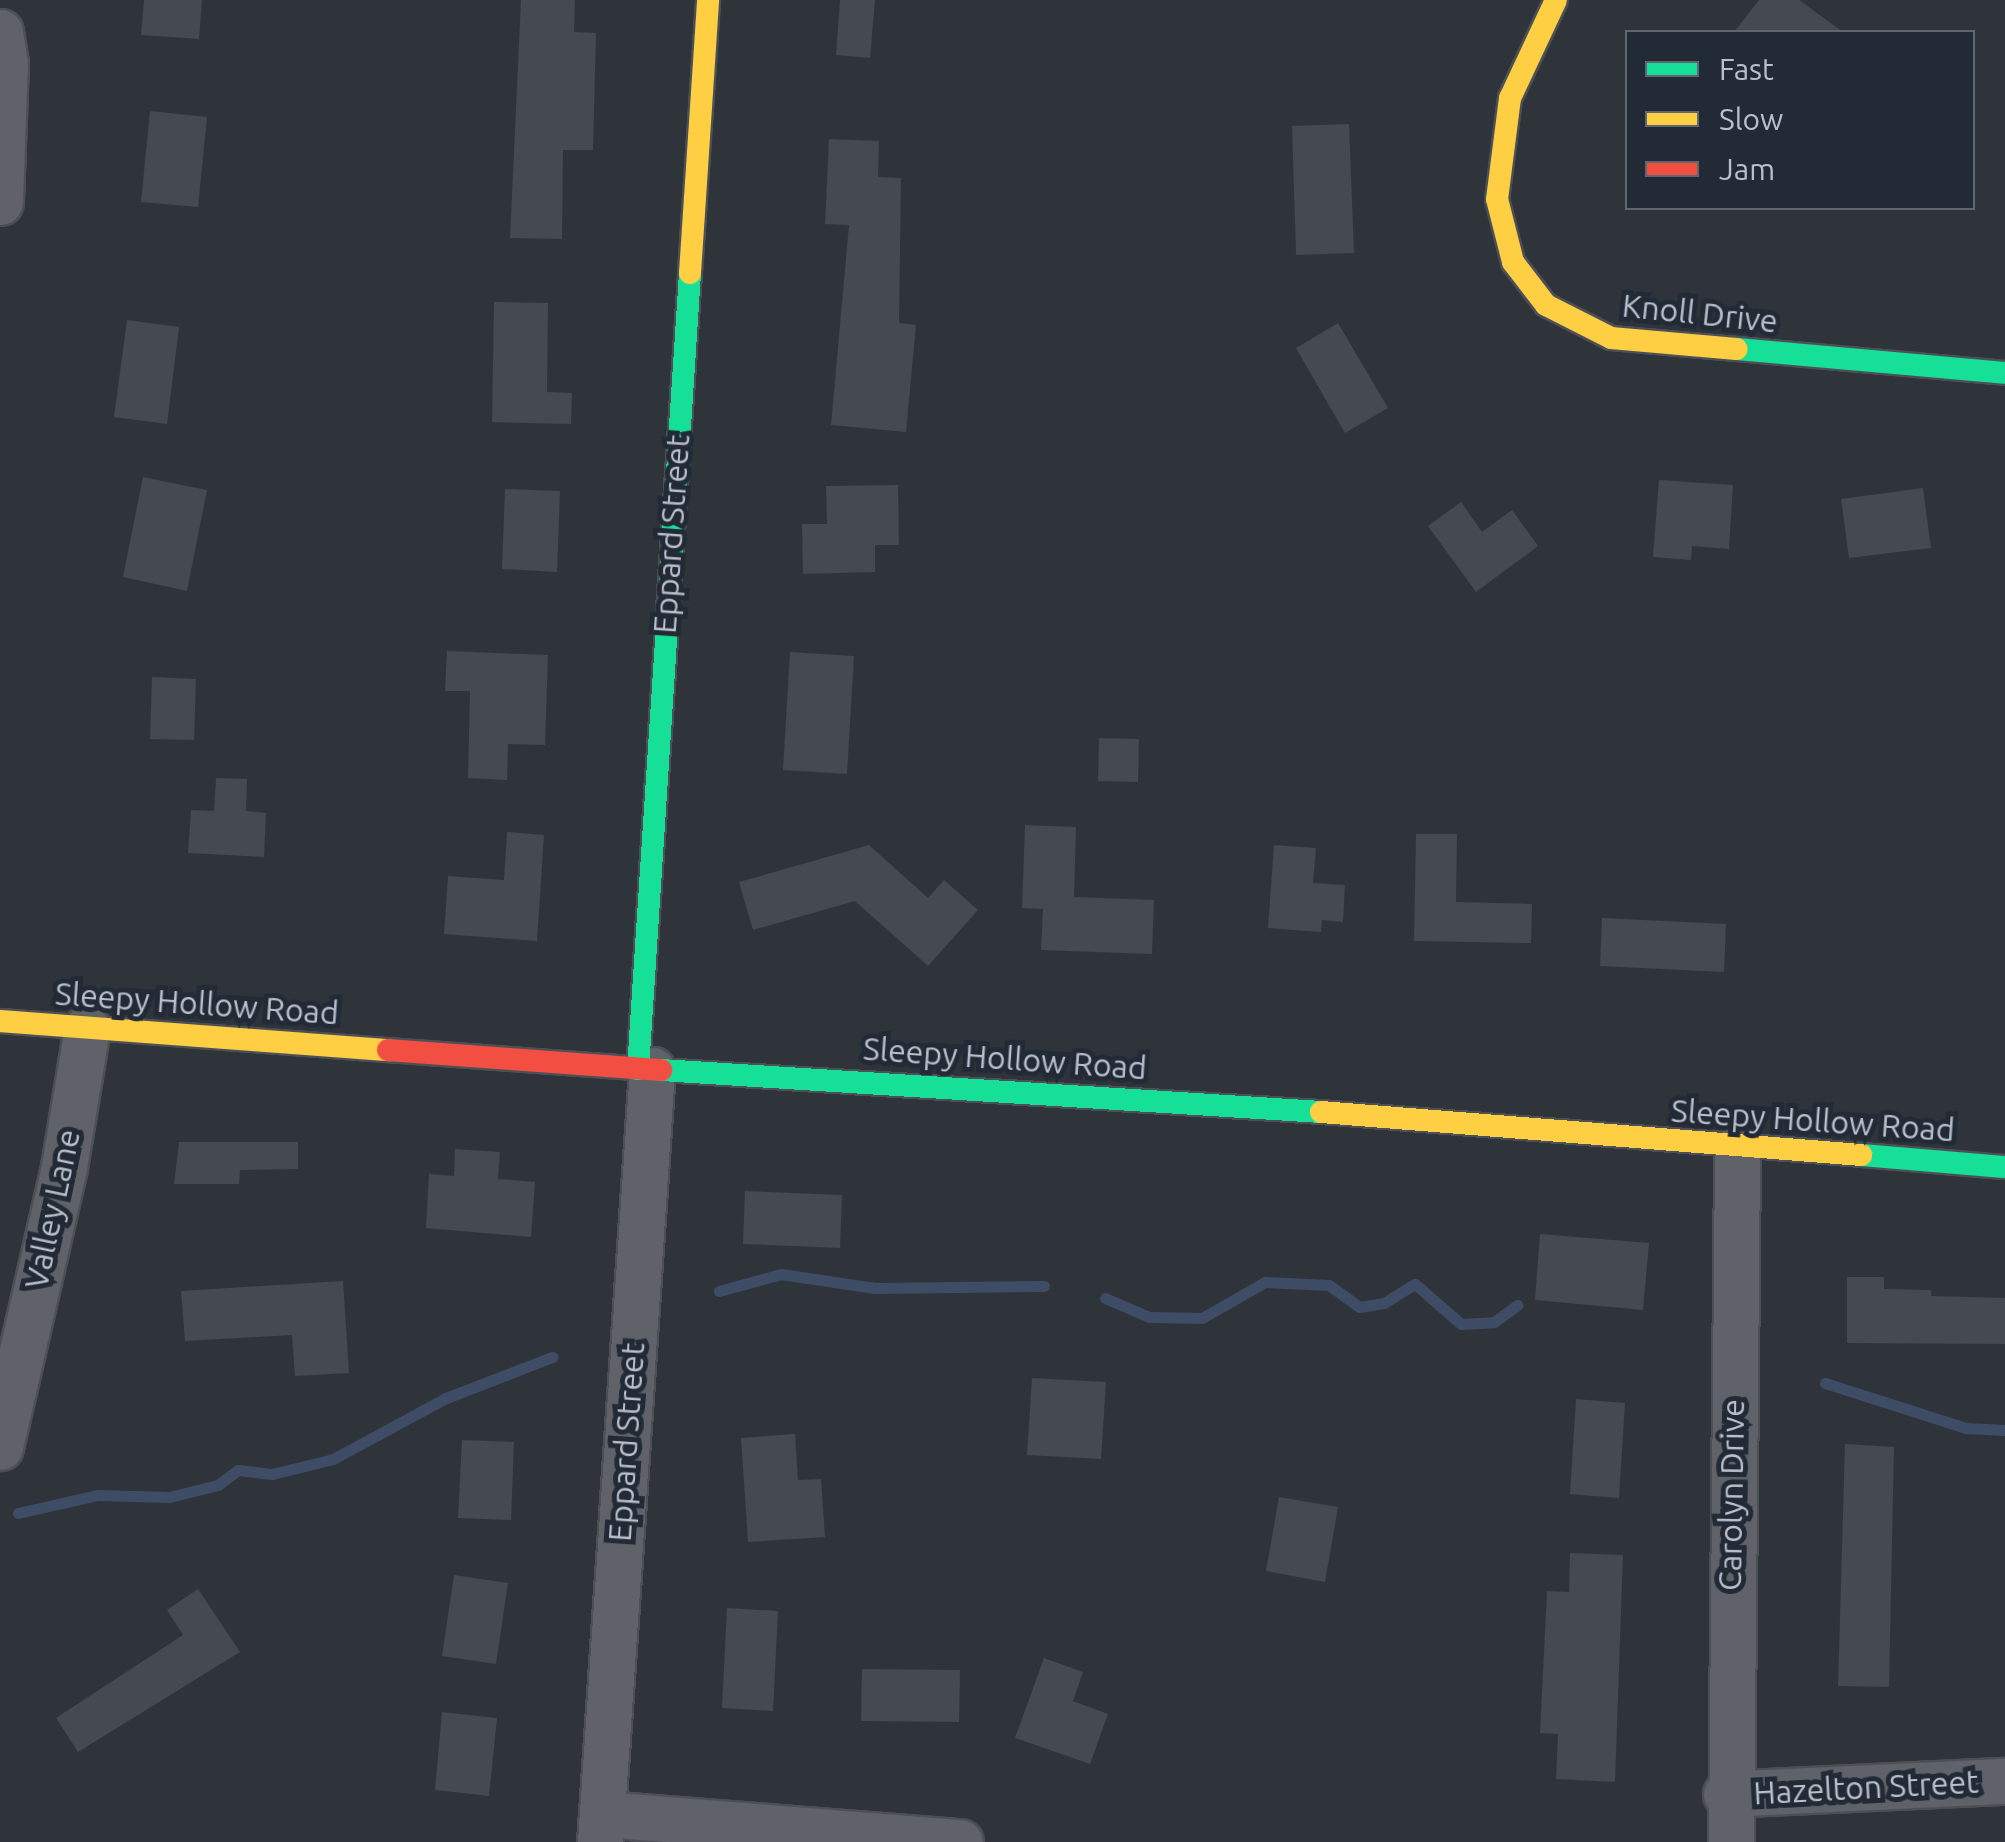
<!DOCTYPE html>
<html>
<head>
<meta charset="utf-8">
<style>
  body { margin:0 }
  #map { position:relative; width:2005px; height:1842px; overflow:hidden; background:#2f343b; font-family:Ubuntu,sans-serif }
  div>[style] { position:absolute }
  .stream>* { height:11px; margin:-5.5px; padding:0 5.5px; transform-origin:5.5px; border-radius:5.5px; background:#3e4d65 }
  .building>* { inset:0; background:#454950 }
  .roads { filter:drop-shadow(2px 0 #4c5056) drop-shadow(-2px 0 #4c5056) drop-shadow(0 2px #4c5056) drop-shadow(0 -2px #4c5056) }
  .street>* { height:45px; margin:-22.5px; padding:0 22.5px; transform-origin:22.5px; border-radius:22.5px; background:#5f6269 }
  .fast>* { height:22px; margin:-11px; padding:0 11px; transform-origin:11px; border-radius:11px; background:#16e098 }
  .slow>* { height:22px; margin:-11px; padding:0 11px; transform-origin:11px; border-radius:11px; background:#ffcf43 }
  .jam>* { height:22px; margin:-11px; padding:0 11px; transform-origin:11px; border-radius:11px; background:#f24e42 }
  span { translate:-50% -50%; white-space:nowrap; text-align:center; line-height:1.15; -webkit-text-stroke:10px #222a36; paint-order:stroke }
  .street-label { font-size:32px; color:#bac0cb }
  .legend { position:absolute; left:1625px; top:30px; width:350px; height:180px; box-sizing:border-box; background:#222a36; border:2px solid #5f6672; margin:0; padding:12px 18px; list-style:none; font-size:30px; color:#bac0cb }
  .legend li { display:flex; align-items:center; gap:20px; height:50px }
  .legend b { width:50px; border:2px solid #5f6672 }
</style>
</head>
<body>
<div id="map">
  <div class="stream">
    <i style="left:719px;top:1291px;width:64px;rotate:-15.3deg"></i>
    <i style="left:781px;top:1274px;width:95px;rotate:8.5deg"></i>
    <i style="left:875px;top:1288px;width:169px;rotate:-0.7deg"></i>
    <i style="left:1105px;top:1298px;width:48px;rotate:23.4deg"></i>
    <i style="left:1149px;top:1317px;width:53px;rotate:1.1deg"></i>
    <i style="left:1202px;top:1318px;width:73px;rotate:-29.7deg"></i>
    <i style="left:1265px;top:1282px;width:64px;rotate:2.7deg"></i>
    <i style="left:1329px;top:1285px;width:37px;rotate:36deg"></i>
    <i style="left:1359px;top:1307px;width:25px;rotate:-9deg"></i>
    <i style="left:1384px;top:1303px;width:36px;rotate:-32deg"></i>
    <i style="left:1415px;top:1284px;width:61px;rotate:41deg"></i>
    <i style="left:1461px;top:1324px;width:33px;rotate:-3deg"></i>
    <i style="left:1494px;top:1322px;width:29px;rotate:-36deg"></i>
    <i style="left:1825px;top:1383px;width:148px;rotate:17.7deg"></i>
    <i style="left:1966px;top:1428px;width:39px;rotate:3deg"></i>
    <i style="left:18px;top:1513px;width:82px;rotate:-12.7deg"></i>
    <i style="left:98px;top:1495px;width:71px;rotate:1.6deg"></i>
    <i style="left:169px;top:1497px;width:50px;rotate:-13.8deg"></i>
    <i style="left:218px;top:1485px;width:25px;rotate:-37deg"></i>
    <i style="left:238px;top:1470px;width:34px;rotate:7deg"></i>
    <i style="left:272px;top:1474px;width:63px;rotate:-13.8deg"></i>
    <i style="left:333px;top:1459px;width:128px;rotate:-28.4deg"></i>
    <i style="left:446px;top:1398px;width:114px;rotate:-21.1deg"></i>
  </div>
  <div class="building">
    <i style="clip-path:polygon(144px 0,202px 0,199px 39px,141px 35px)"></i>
    <i style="clip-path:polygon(521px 0,575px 0,574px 32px,596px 33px,593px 150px,563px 150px,562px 239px,510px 238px)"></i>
    <i style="clip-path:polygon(840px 0,875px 0,870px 58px,836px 55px)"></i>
    <i style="clip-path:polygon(1759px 0,1799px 0,1843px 32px,1734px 32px)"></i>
    <i style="clip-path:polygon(150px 111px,207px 117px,198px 207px,141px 202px)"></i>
    <i style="clip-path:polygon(1349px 124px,1354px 253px,1296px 255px,1292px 126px)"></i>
    <i style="clip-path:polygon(829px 139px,879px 141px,878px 177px,901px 178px,899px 323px,916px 325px,906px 432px,831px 425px,849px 225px,825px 224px)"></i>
    <i style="clip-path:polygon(494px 302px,548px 303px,547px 392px,572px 393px,571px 424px,492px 422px)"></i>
    <i style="clip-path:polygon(127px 320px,179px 327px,167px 424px,114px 417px)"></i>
    <i style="clip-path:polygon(1338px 323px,1388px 408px,1345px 433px,1296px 348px)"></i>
    <i style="clip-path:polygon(143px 477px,207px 490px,187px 591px,123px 577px)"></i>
    <i style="clip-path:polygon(1659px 480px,1733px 485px,1729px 549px,1692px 546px,1691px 560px,1653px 557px)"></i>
    <i style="clip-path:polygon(898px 485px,899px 545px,875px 545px,875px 572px,803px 574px,802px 524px,827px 524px,826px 486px)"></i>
    <i style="clip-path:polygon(1923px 488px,1931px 548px,1849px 558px,1841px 499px)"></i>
    <i style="clip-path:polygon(505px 489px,560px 491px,557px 572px,502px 569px)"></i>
    <i style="clip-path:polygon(1461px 502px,1482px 532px,1512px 510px,1538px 546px,1476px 592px,1428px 526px)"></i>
    <i style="clip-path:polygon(447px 651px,548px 655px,545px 745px,508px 744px,507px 780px,468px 778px,470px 691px,445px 691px)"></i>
    <i style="clip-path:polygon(790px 652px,854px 656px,847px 774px,783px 770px)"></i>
    <i style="clip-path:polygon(152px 677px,196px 679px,194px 740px,150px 739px)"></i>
    <i style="clip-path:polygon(1099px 738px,1139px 739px,1138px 782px,1098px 781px)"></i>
    <i style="clip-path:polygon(216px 778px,247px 779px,246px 811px,266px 813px,264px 857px,188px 853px,191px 810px,214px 811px)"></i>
    <i style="clip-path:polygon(1025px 825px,1076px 827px,1074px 897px,1154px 900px,1152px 954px,1041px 950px,1043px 909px,1022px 908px)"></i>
    <i style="clip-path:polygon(507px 832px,544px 835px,537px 941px,444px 934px,448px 876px,504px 880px)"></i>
    <i style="clip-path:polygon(1416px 834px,1457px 834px,1456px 902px,1532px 904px,1531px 943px,1414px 941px)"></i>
    <i style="clip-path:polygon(869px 845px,928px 898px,944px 880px,978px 910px,928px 966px,855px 901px,753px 930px,739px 882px)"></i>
    <i style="clip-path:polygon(1274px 845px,1316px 848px,1313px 883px,1345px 885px,1343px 922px,1322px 920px,1321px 932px,1268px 928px)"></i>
    <i style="clip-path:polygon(1602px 918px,1726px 924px,1724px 972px,1600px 966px)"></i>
    <i style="clip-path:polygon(179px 1142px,298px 1142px,298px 1169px,240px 1170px,239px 1184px,174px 1184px)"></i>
    <i style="clip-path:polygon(455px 1149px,500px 1152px,498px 1179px,535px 1182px,531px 1237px,426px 1228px,429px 1174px,454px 1176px)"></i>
    <i style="clip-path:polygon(745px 1191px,842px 1195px,840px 1248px,743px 1244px)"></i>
    <i style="clip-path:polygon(1540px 1234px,1649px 1243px,1643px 1310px,1535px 1300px)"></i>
    <i style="clip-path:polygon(1847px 1277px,1884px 1277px,1884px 1289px,1931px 1290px,1931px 1296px,2005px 1298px,2005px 1344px,1847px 1343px)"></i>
    <i style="clip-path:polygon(343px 1281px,349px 1373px,295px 1376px,292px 1335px,185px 1341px,181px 1291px)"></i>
    <i style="clip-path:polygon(1032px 1378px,1106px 1382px,1101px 1459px,1027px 1455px)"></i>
    <i style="clip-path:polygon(1576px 1399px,1625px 1403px,1619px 1498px,1570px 1494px)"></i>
    <i style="clip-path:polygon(795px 1434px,798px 1480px,821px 1479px,825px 1537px,748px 1542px,741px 1438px)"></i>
    <i style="clip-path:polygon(462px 1440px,514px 1442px,511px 1520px,458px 1518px)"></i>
    <i style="clip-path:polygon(1845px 1444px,1894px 1447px,1889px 1687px,1838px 1686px)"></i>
    <i style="clip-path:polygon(1279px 1497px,1338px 1507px,1325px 1582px,1266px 1571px)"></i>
    <i style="clip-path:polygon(1570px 1553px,1623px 1555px,1615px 1782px,1556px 1779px,1558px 1734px,1540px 1733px,1547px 1591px,1569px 1592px)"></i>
    <i style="clip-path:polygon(454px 1575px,508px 1583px,496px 1664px,442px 1656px)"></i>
    <i style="clip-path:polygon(198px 1589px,240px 1652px,78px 1752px,56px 1718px,183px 1635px,167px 1610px)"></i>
    <i style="clip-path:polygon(727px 1608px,778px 1611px,773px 1711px,722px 1708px)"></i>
    <i style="clip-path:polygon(1044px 1658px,1083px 1672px,1073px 1701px,1108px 1714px,1090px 1764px,1015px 1738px)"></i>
    <i style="clip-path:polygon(862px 1669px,960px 1670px,959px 1722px,861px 1721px)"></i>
    <i style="clip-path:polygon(442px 1712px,497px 1718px,489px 1796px,435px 1790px)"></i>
  </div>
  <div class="roads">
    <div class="street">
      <i style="left:0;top:32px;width:31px;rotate:81deg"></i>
      <i style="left:5px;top:63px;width:139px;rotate:92.1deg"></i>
      <i style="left:0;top:1447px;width:287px;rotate:-77.1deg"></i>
      <i style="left:64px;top:1167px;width:141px;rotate:-80.6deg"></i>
      <i style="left:1726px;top:1794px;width:279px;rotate:-2.7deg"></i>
      <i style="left:603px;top:1814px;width:358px;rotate:4.5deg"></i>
      <i style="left:600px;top:1842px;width:774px;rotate:-86.15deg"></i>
      <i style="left:1731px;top:1842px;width:694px;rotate:-89.5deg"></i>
    </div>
    <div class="fast">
      <i style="left:1737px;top:349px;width:269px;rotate:5.1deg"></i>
      <i style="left:638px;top:1069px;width:798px;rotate:-86.26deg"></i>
      <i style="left:661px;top:1070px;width:661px;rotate:3.64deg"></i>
      <i style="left:1861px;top:1155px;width:144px;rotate:4.8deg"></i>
    </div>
    <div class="slow">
      <i style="left:1556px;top:0;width:108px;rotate:115.1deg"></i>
      <i style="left:1510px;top:98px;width:102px;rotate:97.3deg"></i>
      <i style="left:1497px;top:199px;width:65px;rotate:75.7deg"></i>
      <i style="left:1513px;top:262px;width:54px;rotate:52.5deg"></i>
      <i style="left:1546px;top:305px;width:73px;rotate:26.9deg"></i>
      <i style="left:1611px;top:338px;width:126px;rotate:5deg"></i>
      <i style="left:690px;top:273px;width:274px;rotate:-86.2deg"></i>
      <i style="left:0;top:1021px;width:389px;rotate:4.3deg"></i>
      <i style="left:1321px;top:1112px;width:542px;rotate:4.55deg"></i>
    </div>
    <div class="jam">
      <i style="left:388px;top:1050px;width:274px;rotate:4.2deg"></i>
    </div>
  </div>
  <div class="street-label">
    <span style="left:1700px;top:313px;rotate:6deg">Knoll Drive</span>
    <span style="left:671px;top:534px;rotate:-86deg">Eppard Street</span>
    <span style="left:197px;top:1003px;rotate:4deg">Sleepy Hollow Road</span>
    <span style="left:1005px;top:1058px;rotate:4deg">Sleepy Hollow Road</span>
    <span style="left:1813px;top:1120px;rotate:4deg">Sleepy Hollow Road</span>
    <span style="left:52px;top:1209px;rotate:-78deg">Valley Lane</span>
    <span style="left:626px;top:1442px;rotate:-86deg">Eppard Street</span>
    <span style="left:1731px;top:1495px;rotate:-89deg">Carolyn Drive</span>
    <span style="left:1866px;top:1787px;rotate:-3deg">Hazelton Street</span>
  </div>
  <ul class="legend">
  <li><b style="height:12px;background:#16e098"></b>Fast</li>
  <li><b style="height:12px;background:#ffcf43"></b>Slow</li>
  <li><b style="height:12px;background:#f24e42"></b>Jam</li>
  </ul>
</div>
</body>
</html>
